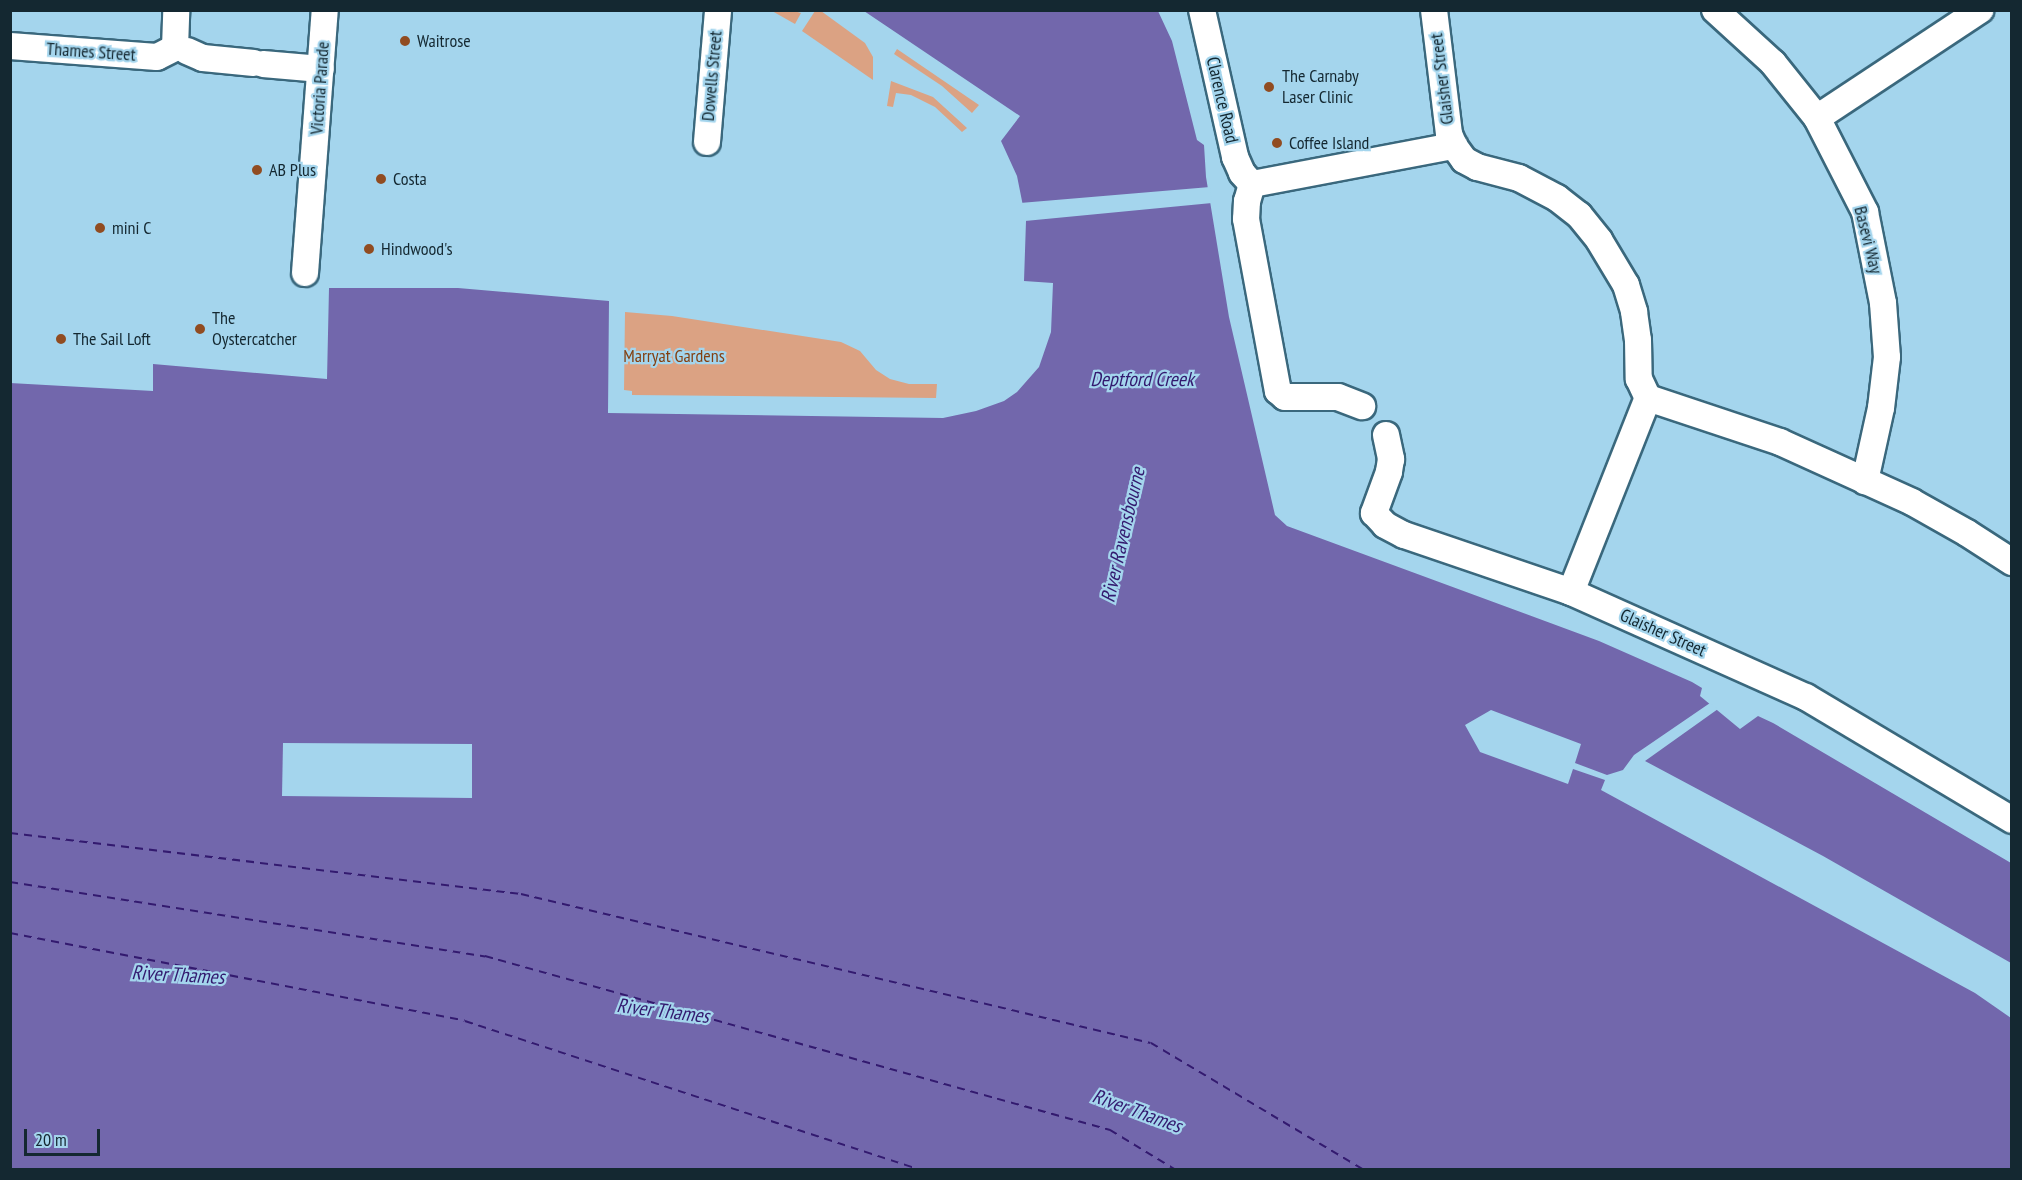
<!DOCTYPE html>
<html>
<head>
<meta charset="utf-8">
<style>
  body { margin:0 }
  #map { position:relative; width:2022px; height:1180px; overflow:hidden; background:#a4d5ed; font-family:"PT Sans Narrow",sans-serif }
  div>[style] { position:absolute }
  .green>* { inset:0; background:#dba283 }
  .water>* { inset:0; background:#7267ac }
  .pier>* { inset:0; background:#a4d5ed }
  .ferry>* { height:1.5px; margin-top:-0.75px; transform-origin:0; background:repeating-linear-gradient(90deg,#331a6f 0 8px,transparent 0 14px) }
  .roads { filter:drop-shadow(2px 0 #3a687d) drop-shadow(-2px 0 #3a687d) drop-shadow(0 2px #3a687d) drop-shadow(0 -2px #3a687d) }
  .street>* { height:26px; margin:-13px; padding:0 13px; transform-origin:13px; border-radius:13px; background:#fff }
  .dots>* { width:16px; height:16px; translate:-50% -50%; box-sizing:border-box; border:3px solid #a4d5ed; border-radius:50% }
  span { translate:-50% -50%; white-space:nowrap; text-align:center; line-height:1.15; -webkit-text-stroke:4.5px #a4d5ed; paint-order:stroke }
  .poi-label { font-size:18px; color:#142831 }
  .left { translate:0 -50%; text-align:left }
  .street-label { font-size:18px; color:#142831 }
  .park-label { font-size:18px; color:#833f10 }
  .water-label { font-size:20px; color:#331a6f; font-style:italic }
  .frame { position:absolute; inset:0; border:12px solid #142831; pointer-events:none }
  .scale { position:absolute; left:24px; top:1129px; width:76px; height:27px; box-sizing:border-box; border:3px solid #142831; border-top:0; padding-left:8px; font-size:18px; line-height:21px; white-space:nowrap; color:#142831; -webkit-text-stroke:4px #a4d5ed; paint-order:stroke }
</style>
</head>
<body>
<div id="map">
  <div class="green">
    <i style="clip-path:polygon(772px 11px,794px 11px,801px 13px,795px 24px)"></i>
    <i style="clip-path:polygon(815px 11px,821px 11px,865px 43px,873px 57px,873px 80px,802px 31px)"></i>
    <i style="clip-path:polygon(897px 49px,979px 105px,972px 113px,942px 86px,894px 54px)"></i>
    <i style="clip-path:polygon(891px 81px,933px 97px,967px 128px,962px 132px,935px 107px,911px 95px,896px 93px,893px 107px,887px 106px)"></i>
    <i style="clip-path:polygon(625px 312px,672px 316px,841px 342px,860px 351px,876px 370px,890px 379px,909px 384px,937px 384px,936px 398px,632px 395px,632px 391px,624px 390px)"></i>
  </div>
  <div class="water">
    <i style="clip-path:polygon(864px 11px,1158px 11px,1172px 41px,1197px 140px,1204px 145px,1206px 177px,1229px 317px,1275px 515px,1287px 526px,1599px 641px,1692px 682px,1702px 688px,1700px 696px,1740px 729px,1758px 716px,1773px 723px,2011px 863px,2011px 1169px,11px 1169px,10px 383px,153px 391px,153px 364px,327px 379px,329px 288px,458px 288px,609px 301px,608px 413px,943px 418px,976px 411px,1004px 401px,1017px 392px,1039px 367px,1051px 332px,1053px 283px,1024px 281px,1026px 221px,1017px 176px,1001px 141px,1020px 116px)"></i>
  </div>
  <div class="pier">
    <i style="clip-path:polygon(1210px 187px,1212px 203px,1025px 221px,1023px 234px,1020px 203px)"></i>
    <i style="clip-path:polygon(1710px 703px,1718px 709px,1645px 761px,1823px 856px,2011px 963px,2011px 1018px,1975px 993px,1601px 790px,1605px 780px,1573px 769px,1568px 784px,1480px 752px,1465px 725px,1491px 710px,1581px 744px,1575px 763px,1607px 775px,1623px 770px,1634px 755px)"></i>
    <i style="clip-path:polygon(283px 743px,472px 744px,472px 798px,282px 796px)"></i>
  </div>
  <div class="ferry">
    <i style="left:10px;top:833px;width:515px;rotate:6.81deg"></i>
    <i style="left:521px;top:894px;width:647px;rotate:13.31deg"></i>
    <i style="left:1151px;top:1043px;width:248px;rotate:30.8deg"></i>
    <i style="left:10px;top:882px;width:481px;rotate:8.9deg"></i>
    <i style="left:485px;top:956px;width:649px;rotate:15.56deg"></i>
    <i style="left:1110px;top:1130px;width:77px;rotate:31.2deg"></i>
    <i style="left:10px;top:933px;width:463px;rotate:10.9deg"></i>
    <i style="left:465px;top:1021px;width:481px;rotate:18.1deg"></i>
  </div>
  <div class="roads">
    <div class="street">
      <i style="left:1202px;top:10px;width:151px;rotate:77.3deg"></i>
      <i style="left:1235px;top:157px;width:17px;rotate:66deg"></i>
      <i style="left:1242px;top:173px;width:15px;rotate:48deg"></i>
      <i style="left:1434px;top:10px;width:125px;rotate:83.1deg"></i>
      <i style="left:1449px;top:134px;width:13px;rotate:67deg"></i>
      <i style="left:1454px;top:146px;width:17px;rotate:54deg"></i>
      <i style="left:1464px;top:160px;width:15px;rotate:28deg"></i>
      <i style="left:1477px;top:167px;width:43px;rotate:14.7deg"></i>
      <i style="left:1519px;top:178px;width:43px;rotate:27.8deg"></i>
      <i style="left:1557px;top:198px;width:28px;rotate:38deg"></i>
      <i style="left:1579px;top:215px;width:32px;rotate:51deg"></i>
      <i style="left:1599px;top:240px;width:52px;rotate:59deg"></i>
      <i style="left:1626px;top:285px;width:28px;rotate:73deg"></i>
      <i style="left:1634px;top:312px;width:28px;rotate:82deg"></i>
      <i style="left:1638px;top:340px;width:39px;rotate:89deg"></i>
      <i style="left:1639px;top:379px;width:21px;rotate:65deg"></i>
      <i style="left:1648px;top:398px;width:139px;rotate:18.4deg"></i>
      <i style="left:1780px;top:442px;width:145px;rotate:24.4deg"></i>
      <i style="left:1912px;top:502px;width:63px;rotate:29.4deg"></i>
      <i style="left:1967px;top:533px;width:54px;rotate:32.8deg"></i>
      <i style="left:1715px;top:10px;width:79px;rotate:42.4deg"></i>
      <i style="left:1773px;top:63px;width:70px;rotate:51.3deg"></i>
      <i style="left:1817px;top:118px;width:106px;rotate:62.9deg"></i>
      <i style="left:1865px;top:212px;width:93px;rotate:78.8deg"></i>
      <i style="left:1883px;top:303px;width:54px;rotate:85.8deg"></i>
      <i style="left:1887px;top:357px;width:51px;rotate:96.7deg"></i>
      <i style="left:1881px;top:408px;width:75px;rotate:102.4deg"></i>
      <i style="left:10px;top:46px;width:147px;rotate:4.3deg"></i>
      <i style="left:157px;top:57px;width:20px;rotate:-27deg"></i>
      <i style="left:175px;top:48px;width:38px;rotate:-88deg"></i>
      <i style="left:187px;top:51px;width:17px;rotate:24deg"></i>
      <i style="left:203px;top:58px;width:51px;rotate:5.6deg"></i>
      <i style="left:263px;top:64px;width:58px;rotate:4.9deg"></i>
      <i style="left:1817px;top:118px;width:196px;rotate:-33.5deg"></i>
      <i style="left:707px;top:142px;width:132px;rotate:-85.2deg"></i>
      <i style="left:1252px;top:184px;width:18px;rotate:106deg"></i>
      <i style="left:1247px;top:201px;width:18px;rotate:93deg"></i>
      <i style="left:1246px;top:219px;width:175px;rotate:79.5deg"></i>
      <i style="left:1278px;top:391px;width:9px;rotate:41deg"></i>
      <i style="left:1285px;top:397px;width:53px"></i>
      <i style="left:1338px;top:397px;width:26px;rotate:21deg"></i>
      <i style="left:1252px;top:184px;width:206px;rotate:-10.7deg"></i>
      <i style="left:305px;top:273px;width:264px;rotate:-85.7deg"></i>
      <i style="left:1386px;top:435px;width:25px;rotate:78deg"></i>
      <i style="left:1391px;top:459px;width:13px;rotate:99deg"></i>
      <i style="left:1389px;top:472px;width:44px;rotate:110.1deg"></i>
      <i style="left:1374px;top:513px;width:16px;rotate:47deg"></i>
      <i style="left:1385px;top:525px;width:21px;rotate:28deg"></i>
      <i style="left:1404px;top:535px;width:176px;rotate:18.8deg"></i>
      <i style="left:1571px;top:592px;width:257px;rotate:24.1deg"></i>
      <i style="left:1806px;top:697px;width:240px;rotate:30.8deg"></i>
      <i style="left:1571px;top:592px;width:209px;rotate:-68.4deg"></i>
    </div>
  </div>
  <div class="dots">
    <i style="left:405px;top:41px;background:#914c21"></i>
    <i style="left:1269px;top:87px;background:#914c21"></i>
    <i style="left:1277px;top:143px;background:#914c21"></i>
    <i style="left:257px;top:170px;background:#914c21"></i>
    <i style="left:381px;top:179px;background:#914c21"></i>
    <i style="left:100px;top:228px;background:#914c21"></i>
    <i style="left:369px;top:249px;background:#914c21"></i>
    <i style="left:200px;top:329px;background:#914c21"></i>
    <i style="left:61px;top:339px;background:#914c21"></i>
  </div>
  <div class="poi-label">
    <span class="left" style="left:417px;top:41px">Waitrose</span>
    <span class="left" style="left:1282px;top:87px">The Carnaby<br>Laser Clinic</span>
    <span class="left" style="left:1289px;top:143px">Coffee Island</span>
    <span class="left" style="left:269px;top:170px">AB Plus</span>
    <span class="left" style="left:393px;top:179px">Costa</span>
    <span class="left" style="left:112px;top:228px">mini C</span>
    <span class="left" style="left:381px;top:249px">Hindwood's</span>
    <span class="left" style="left:212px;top:329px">The<br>Oystercatcher</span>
    <span class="left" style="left:73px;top:339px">The Sail Loft</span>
  </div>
  <div class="street-label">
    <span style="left:91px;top:52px;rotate:4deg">Thames Street</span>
    <span style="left:712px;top:76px;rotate:-85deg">Dowells Street</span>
    <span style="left:1442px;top:79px;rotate:-97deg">Glaisher Street</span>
    <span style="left:320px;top:88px;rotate:-86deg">Victoria Parade</span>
    <span style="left:1222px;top:100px;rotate:77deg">Clarence Road</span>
    <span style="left:1868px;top:240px;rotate:76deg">Basevi Way</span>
    <span style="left:1663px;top:633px;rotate:24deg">Glaisher Street</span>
  </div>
  <div class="park-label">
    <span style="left:674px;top:356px">Marryat Gardens</span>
  </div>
  <div class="water-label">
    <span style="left:1142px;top:379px">Deptford Creek</span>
    <span style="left:1123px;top:535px;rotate:-77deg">River Ravensbourne</span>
    <span style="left:178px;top:975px;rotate:3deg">River Thames</span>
    <span style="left:663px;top:1011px;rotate:7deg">River Thames</span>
    <span style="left:1137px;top:1111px;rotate:20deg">River Thames</span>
  </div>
  <div class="frame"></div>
  <div class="scale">20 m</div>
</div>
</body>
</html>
